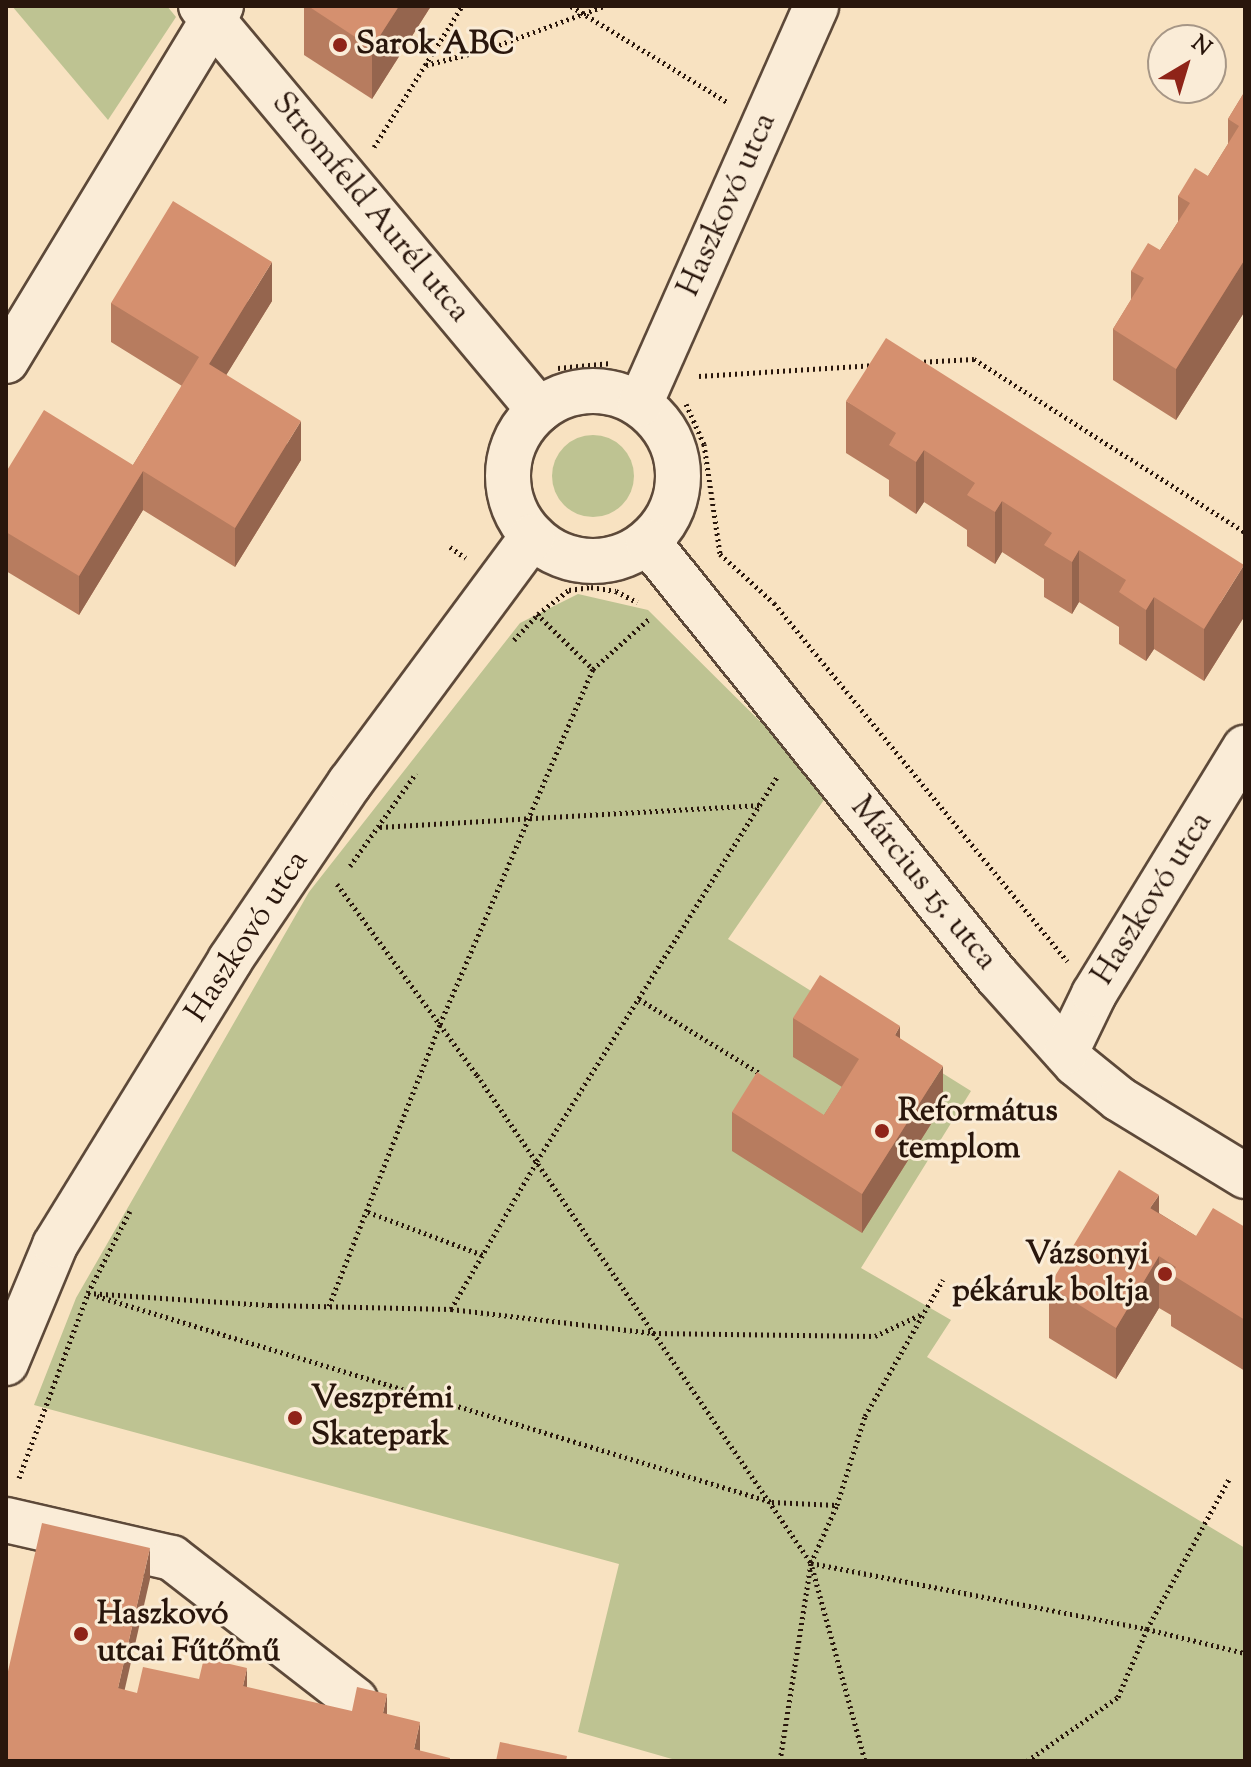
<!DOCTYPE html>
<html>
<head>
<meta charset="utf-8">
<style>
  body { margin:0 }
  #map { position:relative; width:1251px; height:1767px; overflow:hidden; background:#f8e2c1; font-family:"Sorts Mill Goudy",serif }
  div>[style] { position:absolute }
  .green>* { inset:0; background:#bec392 }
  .round { border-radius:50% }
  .path>* { height:5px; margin-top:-2.5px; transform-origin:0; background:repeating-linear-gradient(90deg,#29160c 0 2px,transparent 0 6px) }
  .roads { filter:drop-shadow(2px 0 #5d4939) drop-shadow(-2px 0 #5d4939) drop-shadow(0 2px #5d4939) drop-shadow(0 -2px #5d4939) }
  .minor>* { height:44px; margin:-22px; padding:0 22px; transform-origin:22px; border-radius:22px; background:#faecd7 }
  .minor>.ring { margin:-22px; padding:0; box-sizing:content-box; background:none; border:44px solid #faecd7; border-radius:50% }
  .wall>* { inset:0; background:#b77c5f }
  .shaded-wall>* { inset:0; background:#95654e }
  .building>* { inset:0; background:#d5906f }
  .dots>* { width:22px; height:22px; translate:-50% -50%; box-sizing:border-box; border:4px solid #faecd7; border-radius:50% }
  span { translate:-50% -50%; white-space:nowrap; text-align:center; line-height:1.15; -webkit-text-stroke:6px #faecd7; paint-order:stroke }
  .poi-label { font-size:32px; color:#29160c; font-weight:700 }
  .left { translate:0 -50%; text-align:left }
  .right { translate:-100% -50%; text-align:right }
  .street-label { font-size:32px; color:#29160c }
  .frame { position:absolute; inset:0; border:8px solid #29160c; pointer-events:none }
  .north { position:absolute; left:1147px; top:24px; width:80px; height:80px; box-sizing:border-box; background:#faecd7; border:2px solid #a69686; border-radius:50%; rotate:38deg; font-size:22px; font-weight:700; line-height:32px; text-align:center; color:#29160c }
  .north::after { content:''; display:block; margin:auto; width:28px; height:36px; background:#8f2418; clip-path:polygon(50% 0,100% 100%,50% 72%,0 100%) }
</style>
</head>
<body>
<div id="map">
  <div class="green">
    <i style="clip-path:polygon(12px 6px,167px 6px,176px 17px,108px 120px)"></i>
    <i class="round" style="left:552px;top:435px;width:82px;height:82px"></i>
    <i style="clip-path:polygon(578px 594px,648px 610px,830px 791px,728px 939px,971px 1091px,861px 1268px,951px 1320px,927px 1357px,1245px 1548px,1245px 1761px,679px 1761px,578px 1732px,619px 1564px,34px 1405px,76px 1298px,309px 892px,520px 623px)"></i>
  </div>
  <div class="path">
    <i style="left:571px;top:6px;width:183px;rotate:31.6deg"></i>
    <i style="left:426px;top:65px;width:64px;rotate:-14.5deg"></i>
    <i style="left:488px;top:49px;width:124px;rotate:-20.3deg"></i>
    <i style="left:374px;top:147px;width:166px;rotate:-58deg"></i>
    <i style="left:918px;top:362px;width:56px;rotate:-3.1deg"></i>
    <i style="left:974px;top:359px;width:322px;rotate:32.6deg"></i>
    <i style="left:558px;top:368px;width:53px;rotate:-5.4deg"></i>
    <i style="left:699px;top:376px;width:173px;rotate:-3.6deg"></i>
    <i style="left:686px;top:404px;width:44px;rotate:65.8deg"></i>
    <i style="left:704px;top:444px;width:111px;rotate:81.7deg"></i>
    <i style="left:720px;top:554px;width:73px;rotate:42.2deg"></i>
    <i style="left:774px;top:603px;width:463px;rotate:50.7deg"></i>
    <i style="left:450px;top:547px;width:19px;rotate:35deg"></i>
    <i style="left:537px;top:614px;width:78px;rotate:44.5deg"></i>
    <i style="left:514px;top:640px;width:35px;rotate:-47deg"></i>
    <i style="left:538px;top:614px;width:39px;rotate:-38deg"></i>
    <i style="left:569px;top:590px;width:22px;rotate:-8deg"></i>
    <i style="left:591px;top:587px;width:25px;rotate:9deg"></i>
    <i style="left:616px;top:591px;width:24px;rotate:28deg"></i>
    <i style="left:380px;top:827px;width:382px;rotate:-3.3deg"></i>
    <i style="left:350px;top:866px;width:114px;rotate:-54.6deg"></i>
    <i style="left:337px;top:884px;width:237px;rotate:53.8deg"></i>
    <i style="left:477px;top:1075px;width:591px;rotate:55.61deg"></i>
    <i style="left:811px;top:1563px;width:342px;rotate:11.1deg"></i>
    <i style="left:1147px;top:1629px;width:101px;rotate:13.8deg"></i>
    <i style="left:639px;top:999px;width:143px;rotate:31.6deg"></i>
    <i style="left:368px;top:1212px;width:123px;rotate:20.5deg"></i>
    <i style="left:88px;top:1293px;width:182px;rotate:3.8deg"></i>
    <i style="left:270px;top:1305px;width:181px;rotate:1.3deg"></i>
    <i style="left:451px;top:1309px;width:203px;rotate:6.8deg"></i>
    <i style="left:653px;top:1333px;width:222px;rotate:0.8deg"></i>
    <i style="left:875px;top:1336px;width:50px;rotate:-25deg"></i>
    <i style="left:97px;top:1296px;width:706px;rotate:16.97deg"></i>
    <i style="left:772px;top:1502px;width:65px;rotate:2.6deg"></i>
    <i style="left:329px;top:1306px;width:303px;rotate:-68.5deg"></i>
    <i style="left:440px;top:1024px;width:387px;rotate:-66.7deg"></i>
    <i style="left:593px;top:669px;width:76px;rotate:-41.8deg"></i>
    <i style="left:451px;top:1309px;width:171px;rotate:-59.8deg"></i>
    <i style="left:537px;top:1161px;width:454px;rotate:-58deg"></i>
    <i style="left:19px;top:1478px;width:197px;rotate:-69.5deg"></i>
    <i style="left:88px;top:1293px;width:92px;rotate:-62.9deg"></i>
    <i style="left:812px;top:1567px;width:201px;rotate:74.7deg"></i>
    <i style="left:780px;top:1761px;width:200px;rotate:-81.1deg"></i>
    <i style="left:811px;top:1563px;width:64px;rotate:-65.9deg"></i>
    <i style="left:837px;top:1505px;width:93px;rotate:-72.5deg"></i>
    <i style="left:865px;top:1416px;width:157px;rotate:-60.2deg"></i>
    <i style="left:1027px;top:1761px;width:111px;rotate:-35.1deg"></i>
    <i style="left:1118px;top:1697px;width:74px;rotate:-66.9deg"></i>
    <i style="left:1147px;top:1629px;width:171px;rotate:-61.3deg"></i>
  </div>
  <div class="roads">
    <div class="minor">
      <i style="left:201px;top:6px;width:527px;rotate:50.08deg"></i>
      <i style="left:6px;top:361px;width:415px;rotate:-58.8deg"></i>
      <i class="ring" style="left:508px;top:391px;width:126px;height:126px"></i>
      <i style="left:640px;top:404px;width:435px;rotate:-66.1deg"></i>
      <i style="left:648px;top:542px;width:557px;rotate:51.2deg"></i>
      <i style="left:997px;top:976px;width:118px;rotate:48.1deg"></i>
      <i style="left:1076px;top:1064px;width:55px;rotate:39.1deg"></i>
      <i style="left:1119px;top:1099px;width:148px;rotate:31.4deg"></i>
      <i style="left:1066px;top:1052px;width:64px;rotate:-64.2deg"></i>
      <i style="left:1094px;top:994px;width:289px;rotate:-58.5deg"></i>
      <i style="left:6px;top:1363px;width:128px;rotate:-67.4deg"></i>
      <i style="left:55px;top:1245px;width:334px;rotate:-58.4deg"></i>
      <i style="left:230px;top:960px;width:214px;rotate:-55.9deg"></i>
      <i style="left:350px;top:783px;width:307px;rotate:-53.5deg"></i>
      <i style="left:6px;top:1520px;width:170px;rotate:12.9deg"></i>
      <i style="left:172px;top:1558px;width:232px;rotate:37.8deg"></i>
    </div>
  </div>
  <div class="wall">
    <i style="clip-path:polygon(304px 6px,431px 6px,372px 99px,304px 55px)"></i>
    <i style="clip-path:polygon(1245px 91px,1245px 311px,1176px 420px,1113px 380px,1113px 329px,1131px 300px,1131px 271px,1160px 250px,1178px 222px,1178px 196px,1208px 176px,1228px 144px,1228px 119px)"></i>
    <i style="clip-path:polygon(272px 301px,226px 375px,301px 460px,235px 567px,143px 510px,79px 615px,6px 571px,6px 472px,133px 465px,182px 386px,111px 342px,111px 303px)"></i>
    <i style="clip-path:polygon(846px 401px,1244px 617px,1204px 681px,1154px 649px,1146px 661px,1119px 644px,1119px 627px,1079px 602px,1072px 614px,1044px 597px,1044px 579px,1002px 552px,995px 564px,967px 546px,967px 530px,924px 502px,916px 514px,889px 496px,889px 480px,846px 453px)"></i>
    <i style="clip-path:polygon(793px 1018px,900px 1039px,943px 1105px,862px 1233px,732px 1151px,732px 1112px,824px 1115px,842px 1087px,793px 1057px)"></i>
    <i style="clip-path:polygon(1159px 1213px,1196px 1236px,1245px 1227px,1245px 1371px,1171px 1326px,1171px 1315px,1159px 1308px,1116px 1379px,1049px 1338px,1049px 1286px)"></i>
  </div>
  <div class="shaded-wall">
    <i style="clip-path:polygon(399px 6px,431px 6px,372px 99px,372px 48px)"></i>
    <i style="clip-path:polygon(1245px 259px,1245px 311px,1176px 420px,1176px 369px)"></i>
    <i style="clip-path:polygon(272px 262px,272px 301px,209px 403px,209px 364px)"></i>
    <i style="clip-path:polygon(301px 421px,301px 460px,235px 567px,235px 528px)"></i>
    <i style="clip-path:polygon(924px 450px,924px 502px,916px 514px,916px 462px)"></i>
    <i style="clip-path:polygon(143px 471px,143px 510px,79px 615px,79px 576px)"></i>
    <i style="clip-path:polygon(1002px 501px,1002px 552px,995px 564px,995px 512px)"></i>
    <i style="clip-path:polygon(1079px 550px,1079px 602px,1072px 614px,1072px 562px)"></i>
    <i style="clip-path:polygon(1244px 565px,1244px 617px,1204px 681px,1204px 629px)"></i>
    <i style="clip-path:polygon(1154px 597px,1154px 649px,1146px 661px,1146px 610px)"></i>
    <i style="clip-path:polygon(7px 894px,7px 933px,6px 935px,6px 896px)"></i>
    <i style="clip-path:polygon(900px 1026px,900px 1065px,895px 1035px)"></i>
    <i style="clip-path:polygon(943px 1066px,943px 1105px,862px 1233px,862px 1194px)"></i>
    <i style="clip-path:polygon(1159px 1195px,1159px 1246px,1150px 1208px)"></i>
    <i style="clip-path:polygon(1159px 1256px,1159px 1308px,1116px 1379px,1116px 1328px)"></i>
    <i style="clip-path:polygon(150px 1548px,150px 1579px,118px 1719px,118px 1688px)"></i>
    <i style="clip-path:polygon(247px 1668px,247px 1699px,243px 1686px)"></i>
    <i style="clip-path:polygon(387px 1694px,387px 1725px,383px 1713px)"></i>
    <i style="clip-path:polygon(420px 1722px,420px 1753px,414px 1749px)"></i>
  </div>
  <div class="building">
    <i style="clip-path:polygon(308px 6px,399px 6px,372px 48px)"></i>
    <i style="clip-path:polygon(1245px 91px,1245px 259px,1176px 369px,1113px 329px,1144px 278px,1131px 271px,1148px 243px,1160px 250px,1190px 203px,1178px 196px,1195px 168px,1208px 176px,1239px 126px,1228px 119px)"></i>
    <i style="clip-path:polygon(173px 201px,272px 262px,209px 364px,301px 421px,235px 528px,143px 471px,79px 576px,6px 532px,6px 472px,44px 410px,133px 465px,199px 357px,111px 303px)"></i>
    <i style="clip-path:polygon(886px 338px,1244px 565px,1204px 629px,1154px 597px,1146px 610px,1119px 592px,1126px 580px,1079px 550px,1072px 562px,1044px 545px,1052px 533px,1002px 501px,995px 512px,967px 495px,975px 483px,924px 450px,916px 462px,889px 445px,896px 433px,846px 401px)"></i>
    <i style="clip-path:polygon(820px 975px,900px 1026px,895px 1035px,943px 1066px,862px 1194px,732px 1112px,757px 1072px,824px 1115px,859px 1059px,793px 1018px)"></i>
    <i style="clip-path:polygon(1119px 1170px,1159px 1195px,1150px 1208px,1196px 1236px,1213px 1208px,1245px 1227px,1245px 1320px,1171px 1274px,1176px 1267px,1159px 1256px,1116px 1328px,1049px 1286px)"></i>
    <i style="clip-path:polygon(42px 1523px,150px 1548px,118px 1688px,137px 1693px,143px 1667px,199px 1679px,204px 1658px,247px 1668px,243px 1686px,352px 1711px,357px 1687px,387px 1694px,383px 1713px,420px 1722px,414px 1749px,450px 1758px,450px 1761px,6px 1761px,6px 1680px)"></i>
    <i style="clip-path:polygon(500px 1742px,567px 1756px,566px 1761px,496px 1761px)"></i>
  </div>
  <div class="dots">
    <i style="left:340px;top:45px;background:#8f2418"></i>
    <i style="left:882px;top:1131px;background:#8f2418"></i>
    <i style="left:1165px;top:1274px;background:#8f2418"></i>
    <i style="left:295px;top:1418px;background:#8f2418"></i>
    <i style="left:81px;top:1634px;background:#8f2418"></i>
  </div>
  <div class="poi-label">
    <span class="left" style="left:356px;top:45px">Sarok ABC</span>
    <span class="left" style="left:898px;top:1131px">Református<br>templom</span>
    <span class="right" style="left:1149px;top:1274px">Vázsonyi<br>pékáruk boltja</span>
    <span class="left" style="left:311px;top:1418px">Veszprémi<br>Skatepark</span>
    <span class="left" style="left:97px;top:1634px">Haszkovó<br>utcai Fűtőmű</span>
  </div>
  <div class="street-label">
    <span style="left:728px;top:205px;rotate:-66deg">Haszkovó utca</span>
    <span style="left:370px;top:208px;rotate:50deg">Stromfeld Aurél utca</span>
    <span style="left:923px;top:884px;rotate:51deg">Március 15. utca</span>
    <span style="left:1153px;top:899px;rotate:-58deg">Haszkovó utca</span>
    <span style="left:248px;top:937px;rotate:-57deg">Haszkovó utca</span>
  </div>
  <div class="frame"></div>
  <div class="north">N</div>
</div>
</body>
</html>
